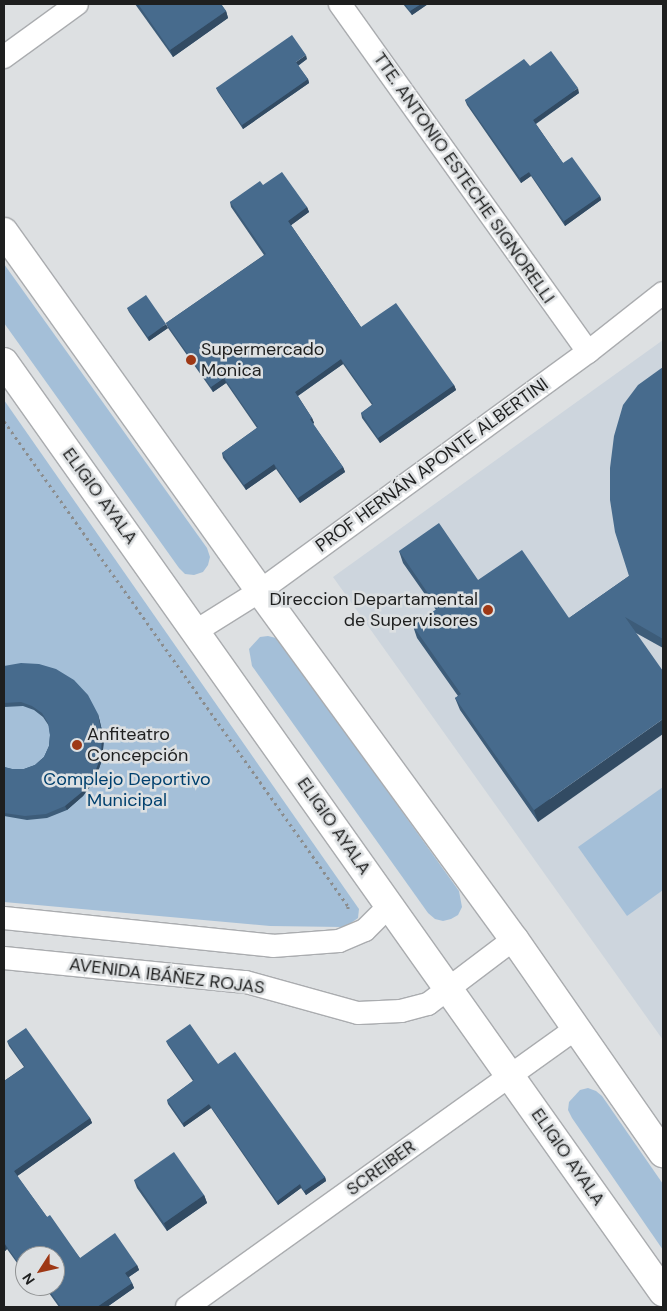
<!DOCTYPE html>
<html>
<head>
<meta charset="utf-8">
<style>
  body { margin:0 }
  #map { position:relative; width:667px; height:1311px; overflow:hidden; background:#dde0e2; font-family:"DM Sans",sans-serif }
  div>[style] { position:absolute }
  .built>* { inset:0; background:#cdd5dd }
  .green>* { inset:0; background:#a4bfd8 }
  .path>* { height:3px; margin-top:-1.5px; transform-origin:0; background:repeating-linear-gradient(90deg,#8b8d8e 0 2.5px,transparent 0 6.5px) }
  .roads { filter:drop-shadow(1px 0 #aaacaf) drop-shadow(-1px 0 #aaacaf) drop-shadow(0 1px #aaacaf) drop-shadow(0 -1px #aaacaf) }
  .street>* { height:22px; margin:-11px; padding:0 11px; transform-origin:11px; border-radius:11px; background:#fff }
  .secondary>* { height:28px; margin:-14px; padding:0 14px; transform-origin:14px; border-radius:14px; background:#fff }
  .wall>* { inset:0; background:#3d5c79 }
  .shaded-wall>* { inset:0; background:#324b63 }
  .building>* { inset:0; background:#476b8d }
  .dots>* { width:14px; height:14px; translate:-50% -50%; box-sizing:border-box; border:2px solid #dde0e2; border-radius:50% }
  span { translate:-50% -50%; white-space:nowrap; text-align:center; line-height:1.15; -webkit-text-stroke:5px #dde0e2; paint-order:stroke }
  .street-label { font-size:18px; color:#1e1f1f }
  .poi-label { font-size:18px; color:#1e1f1f }
  .left { translate:0 -50%; text-align:left }
  .right { translate:-100% -50%; text-align:right }
  .park-label { font-size:18px; color:#00406e }
  .frame { position:absolute; inset:0; border:5px solid #1e1f1f; pointer-events:none }
  .north { position:absolute; left:15px; top:1246px; width:50px; height:50px; box-sizing:border-box; background:#dde0e2; border:1px solid #919394; border-radius:50%; rotate:235deg; font-size:14px; font-weight:700; line-height:20px; text-align:center; color:#1e1f1f }
  .north::after { content:''; display:block; margin:auto; width:18px; height:22px; background:#9e3815; clip-path:polygon(50% 0,100% 100%,50% 72%,0 100%) }
</style>
</head>
<body>
<div id="map">
  <div class="built">
    <i style="clip-path:polygon(663px 340px,663px 1040px,333px 577px)"></i>
  </div>
  <div class="green">
    <i style="clip-path:polygon(4px 264px,207px 548px,210px 557px,208px 565px,203px 572px,194px 575px,185px 574px,179px 568px,4px 323px)"></i>
    <i style="clip-path:polygon(4px 400px,359px 909px,358px 918px,351px 923px,343px 927px,270px 926px,4px 902px)"></i>
    <i style="clip-path:polygon(268px 636px,276px 638px,282px 644px,459px 891px,462px 907px,458px 915px,451px 919px,443px 921px,435px 919px,428px 913px,252px 666px,249px 649px,260px 637px)"></i>
    <i style="clip-path:polygon(663px 787px,663px 890px,627px 916px,578px 847px)"></i>
    <i style="clip-path:polygon(588px 1088px,596px 1091px,602px 1096px,663px 1184px,663px 1250px,572px 1118px,568px 1110px,569px 1102px,580px 1090px)"></i>
  </div>
  <div class="path">
    <i style="left:4px;top:421px;width:595px;rotate:54.65deg"></i>
    <i style="left:348px;top:906px;width:3px;rotate:90deg"></i>
  </div>
  <div class="roads">
    <div class="street">
      <i style="left:340px;top:4px;width:427px;rotate:54.5deg"></i>
      <i style="left:4px;top:57px;width:90px;rotate:-36deg"></i>
      <i style="left:196px;top:631px;width:75px;rotate:-32deg"></i>
      <i style="left:260px;top:591px;width:406px;rotate:-36.1deg"></i>
      <i style="left:588px;top:352px;width:95px;rotate:-38.2deg"></i>
      <i style="left:4px;top:918px;width:270px;rotate:5.9deg"></i>
      <i style="left:273px;top:946px;width:66px;rotate:-4.3deg"></i>
      <i style="left:339px;top:941px;width:28px;rotate:-23deg"></i>
      <i style="left:365px;top:930px;width:35px;rotate:-45deg"></i>
      <i style="left:4px;top:958px;width:243px;rotate:5.7deg"></i>
      <i style="left:246px;top:982px;width:116px;rotate:15.5deg"></i>
      <i style="left:358px;top:1013px;width:43px;rotate:-2.7deg"></i>
      <i style="left:401px;top:1011px;width:28px;rotate:-15deg"></i>
      <i style="left:428px;top:1004px;width:108px;rotate:-37.1deg"></i>
      <i style="left:187px;top:1307px;width:477px;rotate:-35.6deg"></i>
    </div>
    <div class="secondary">
      <i style="left:4px;top:232px;width:441px;rotate:54.5deg"></i>
      <i style="left:260px;top:591px;width:431px;rotate:53.9deg"></i>
      <i style="left:514px;top:939px;width:261px;rotate:55.2deg"></i>
      <i style="left:4px;top:362px;width:1140px;rotate:54.68deg"></i>
    </div>
  </div>
  <div class="wall">
    <i style="clip-path:polygon(135px 4px,221px 4px,226px 11px,228px 18px,173px 57px)"></i>
    <i style="clip-path:polygon(403px 4px,428px 4px,412px 15px)"></i>
    <i style="clip-path:polygon(307px 59px,298px 66px,308px 79px,309px 83px,243px 129px,218px 92px,216px 88px)"></i>
    <i style="clip-path:polygon(530px 66px,579px 93px,536px 124px,563px 163px,600px 196px,601px 200px,565px 226px,531px 176px,521px 183px,467px 105px,465px 100px)"></i>
    <i style="clip-path:polygon(263px 185px,307px 207px,309px 212px,291px 225px,361px 327px,454px 385px,456px 390px,380px 443px,362px 418px,361px 413px,372px 405px,343px 364px,298px 396px,312px 418px,314px 423px,313px 424px,343px 467px,345px 472px,300px 503px,276px 469px,246px 490px,223px 458px,222px 453px,257px 428px,226px 383px,213px 392px,168px 328px,166px 323px,264px 255px,231px 207px,230px 202px)"></i>
    <i style="clip-path:polygon(127px 308px,168px 328px,149px 341px,129px 312px)"></i>
    <i style="clip-path:polygon(663px 367px,663px 648px,636px 633px,538px 822px,460px 710px,455px 698px,458px 696px,417px 638px,413px 626px,436px 610px,403px 563px,399px 551px,478px 580px,569px 618px,629px 576px)"></i>
    <i style="clip-path:polygon(4px 666px,99px 718px,104px 739px,102px 760px,95px 780px,83px 796px,67px 810px,47px 818px,27px 820px,4px 816px,4px 767px,12px 769px,24px 769px,35px 765px,44px 757px,49px 746px,50px 735px,49px 726px,43px 717px,34px 710px,23px 706px,4px 707px)"></i>
    <i style="clip-path:polygon(7px 1041px,90px 1118px,92px 1123px,17px 1176px,47px 1217px,80px 1258px,137px 1265px,139px 1270px,129px 1277px,132px 1283px,134px 1288px,107px 1307px,59px 1307px,44px 1286px,55px 1286px,25px 1256px,25px 1274px,7px 1249px,4px 1252px,4px 1081px,24px 1067px,9px 1046px)"></i>
    <i style="clip-path:polygon(166px 1041px,218px 1064px,325px 1177px,326px 1181px,306px 1195px,301px 1188px,278px 1205px,211px 1108px,184px 1127px,168px 1104px,167px 1100px,193px 1081px,168px 1045px)"></i>
    <i style="clip-path:polygon(134px 1180px,204px 1195px,207px 1203px,167px 1231px,137px 1188px)"></i>
  </div>
  <div class="shaded-wall">
    <i style="clip-path:polygon(421px 4px,428px 4px,412px 15px,410px 11px)"></i>
    <i style="clip-path:polygon(226px 11px,228px 18px,173px 57px,170px 50px)"></i>
    <i style="clip-path:polygon(306px 55px,307px 59px,297px 66px,296px 62px)"></i>
    <i style="clip-path:polygon(308px 79px,309px 83px,243px 129px,242px 125px)"></i>
    <i style="clip-path:polygon(578px 88px,579px 93px,535px 124px,533px 120px)"></i>
    <i style="clip-path:polygon(529px 172px,531px 176px,521px 183px,520px 178px)"></i>
    <i style="clip-path:polygon(600px 196px,601px 200px,565px 226px,564px 221px)"></i>
    <i style="clip-path:polygon(307px 207px,309px 212px,290px 226px,288px 221px)"></i>
    <i style="clip-path:polygon(166px 324px,168px 328px,149px 341px,148px 337px)"></i>
    <i style="clip-path:polygon(341px 359px,343px 364px,296px 397px,295px 392px)"></i>
    <i style="clip-path:polygon(224px 378px,226px 383px,213px 392px,211px 387px)"></i>
    <i style="clip-path:polygon(454px 385px,456px 390px,380px 443px,378px 438px)"></i>
    <i style="clip-path:polygon(312px 418px,314px 423px,312px 424px,310px 419px)"></i>
    <i style="clip-path:polygon(274px 464px,276px 469px,246px 490px,244px 485px)"></i>
    <i style="clip-path:polygon(343px 467px,345px 472px,300px 503px,298px 498px)"></i>
    <i style="clip-path:polygon(98px 714px,104px 739px,102px 760px,95px 780px,83px 796px,67px 810px,65px 806px)"></i>
    <i style="clip-path:polygon(663px 719px,663px 734px,538px 822px,534px 810px)"></i>
    <i style="clip-path:polygon(209px 1104px,211px 1108px,184px 1127px,183px 1123px)"></i>
    <i style="clip-path:polygon(90px 1118px,92px 1123px,16px 1177px,14px 1171px)"></i>
    <i style="clip-path:polygon(325px 1177px,326px 1181px,306px 1195px,304px 1191px)"></i>
    <i style="clip-path:polygon(300px 1184px,301px 1188px,278px 1205px,277px 1201px)"></i>
    <i style="clip-path:polygon(204px 1195px,207px 1203px,167px 1231px,164px 1223px)"></i>
    <i style="clip-path:polygon(5px 1244px,7px 1249px,4px 1252px,4px 1245px)"></i>
    <i style="clip-path:polygon(137px 1265px,139px 1270px,127px 1278px,125px 1273px)"></i>
    <i style="clip-path:polygon(132px 1283px,134px 1288px,107px 1307px,97px 1307px)"></i>
    <i style="clip-path:polygon(35px 1286px,42px 1286px,36px 1290px)"></i>
  </div>
  <div class="building">
    <i style="clip-path:polygon(138px 4px,221px 4px,226px 11px,170px 50px)"></i>
    <i style="clip-path:polygon(405px 4px,421px 4px,410px 11px)"></i>
    <i style="clip-path:polygon(292px 35px,306px 55px,296px 62px,308px 79px,242px 125px,216px 88px)"></i>
    <i style="clip-path:polygon(551px 51px,578px 88px,533px 120px,563px 163px,572px 157px,600px 196px,564px 221px,529px 172px,520px 178px,465px 100px,524px 59px,530px 66px)"></i>
    <i style="clip-path:polygon(282px 172px,307px 207px,288px 221px,361px 327px,396px 303px,454px 385px,378px 438px,361px 413px,373px 404px,341px 359px,295px 392px,312px 418px,310px 419px,343px 467px,298px 498px,274px 464px,244px 485px,222px 453px,258px 427px,224px 378px,211px 387px,166px 323px,266px 254px,230px 202px,260px 181px,263px 185px)"></i>
    <i style="clip-path:polygon(146px 295px,166px 324px,148px 337px,127px 308px)"></i>
    <i style="clip-path:polygon(663px 367px,663px 639px,625px 617px,663px 671px,663px 719px,534px 810px,455px 698px,461px 694px,413px 626px,438px 608px,399px 551px,439px 523px,478px 580px,522px 550px,569px 618px,629px 576px,615px 532px,610px 500px,610px 468px,614px 436px,623px 405px,638px 385px)"></i>
    <i style="clip-path:polygon(21px 663px,39px 664px,56px 669px,74px 680px,88px 695px,98px 714px,102px 735px,101px 756px,94px 775px,82px 792px,65px 806px,46px 814px,25px 816px,4px 813px,4px 767px,12px 769px,24px 769px,35px 765px,44px 757px,49px 746px,50px 735px,48px 723px,42px 713px,32px 706px,21px 702px,4px 703px,4px 666px)"></i>
    <i style="clip-path:polygon(190px 1024px,218px 1064px,235px 1052px,325px 1177px,304px 1191px,300px 1184px,277px 1201px,209px 1104px,183px 1123px,167px 1100px,194px 1080px,166px 1041px)"></i>
    <i style="clip-path:polygon(26px 1028px,90px 1118px,14px 1171px,47px 1217px,50px 1215px,80px 1258px,115px 1233px,137px 1265px,125px 1273px,132px 1283px,97px 1307px,61px 1307px,46px 1286px,55px 1286px,55px 1256px,25px 1256px,25px 1272px,5px 1244px,4px 1245px,4px 1081px,25px 1067px,7px 1041px)"></i>
    <i style="clip-path:polygon(174px 1152px,204px 1195px,164px 1223px,134px 1180px)"></i>
  </div>
  <div class="dots">
    <i style="left:191px;top:360px;background:#9e3815"></i>
    <i style="left:488px;top:610px;background:#9e3815"></i>
    <i style="left:77px;top:745px;background:#9e3815"></i>
  </div>
  <div class="street-label">
    <span style="left:464px;top:178px;rotate:55deg">TTE. ANTONIO ESTECHE SIGNORELLI</span>
    <span style="left:432px;top:465px;rotate:-36deg">PROF HERNÁN APONTE ALBERTINI</span>
    <span style="left:100px;top:496px;rotate:54deg">ELIGIO AYALA</span>
    <span style="left:334px;top:826px;rotate:55deg">ELIGIO AYALA</span>
    <span style="left:167px;top:976px;rotate:7deg">AVENIDA IBÁÑEZ ROJAS</span>
    <span style="left:568px;top:1157px;rotate:55deg">ELIGIO AYALA</span>
    <span style="left:381px;top:1168px;rotate:-36deg">SCREIBER</span>
  </div>
  <div class="poi-label">
    <span class="left" style="left:201px;top:360px">Supermercado<br>Monica</span>
    <span class="right" style="left:478px;top:610px">Direccion Departamental<br>de Supervisores</span>
    <span class="left" style="left:87px;top:745px">Anfiteatro<br>Concepción</span>
  </div>
  <div class="park-label">
    <span style="left:127px;top:790px">Complejo Deportivo<br>Municipal</span>
  </div>
  <div class="frame"></div>
  <div class="north">N</div>
</div>
</body>
</html>
